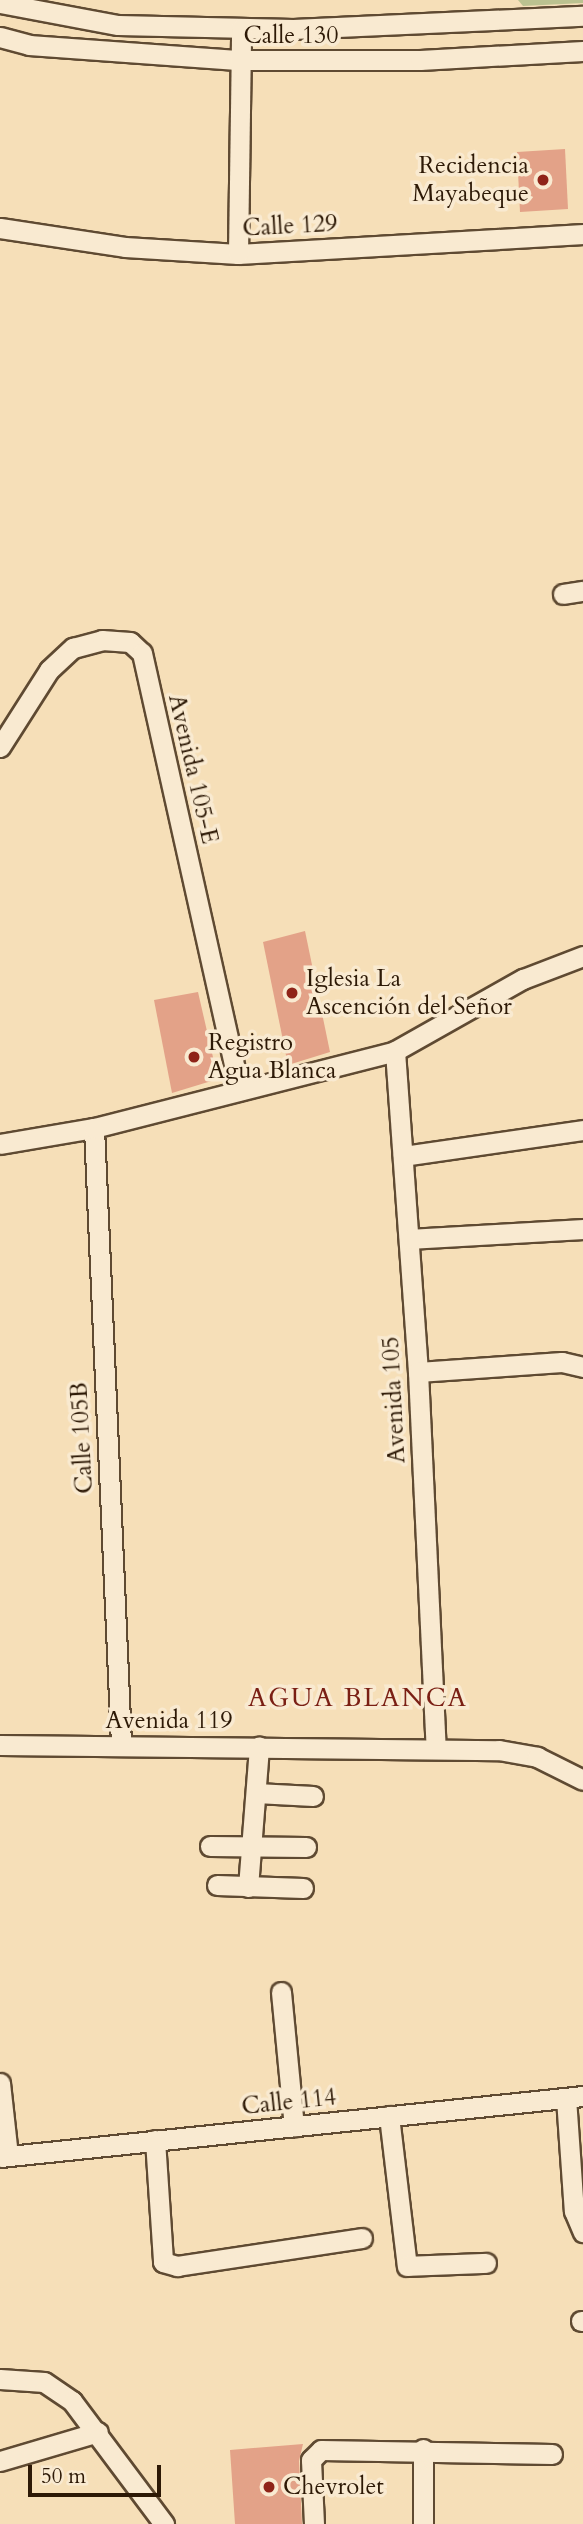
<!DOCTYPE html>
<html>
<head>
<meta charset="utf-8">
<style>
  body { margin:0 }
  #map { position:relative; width:583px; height:2524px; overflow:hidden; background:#f6dfb8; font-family:Cardo,serif }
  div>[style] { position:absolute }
  .green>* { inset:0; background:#bbc290 }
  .building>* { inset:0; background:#e3a288 }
  .roads { filter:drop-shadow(2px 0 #5f4a32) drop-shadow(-2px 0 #5f4a32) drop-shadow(0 2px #5f4a32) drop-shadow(0 -2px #5f4a32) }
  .minor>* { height:19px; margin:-9.5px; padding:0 9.5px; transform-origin:9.5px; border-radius:9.5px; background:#f9ead1 }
  .dots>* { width:19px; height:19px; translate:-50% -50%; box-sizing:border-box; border:4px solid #f9ead1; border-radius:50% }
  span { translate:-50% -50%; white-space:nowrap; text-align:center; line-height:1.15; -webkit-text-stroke:7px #f9ead1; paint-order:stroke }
  .street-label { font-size:24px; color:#2d1906 }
  .poi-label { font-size:24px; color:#2d1906 }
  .right { translate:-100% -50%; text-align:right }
  .left { translate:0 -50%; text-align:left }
  .neighbourhood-label { font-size:26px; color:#7a1f14; letter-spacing:2px }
  .scale { position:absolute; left:28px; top:2465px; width:133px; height:32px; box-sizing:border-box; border:4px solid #2d1906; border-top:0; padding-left:9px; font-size:21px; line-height:24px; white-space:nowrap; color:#2d1906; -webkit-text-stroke:5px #f9ead1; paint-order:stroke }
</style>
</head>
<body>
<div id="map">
  <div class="green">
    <i style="clip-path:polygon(518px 0,583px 0,583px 3px,523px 6px)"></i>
  </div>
  <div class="building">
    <i style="clip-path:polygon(565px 149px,568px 209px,520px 212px,517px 152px)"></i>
    <i style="clip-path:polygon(305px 931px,330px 1052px,288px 1065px,263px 942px)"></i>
    <i style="clip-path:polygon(198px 992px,218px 1079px,172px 1093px,154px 1000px)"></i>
    <i style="clip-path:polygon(303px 2444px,299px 2461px,302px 2524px,235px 2524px,230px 2450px)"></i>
  </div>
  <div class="roads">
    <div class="minor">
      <i style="left:0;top:3px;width:120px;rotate:10.6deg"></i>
      <i style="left:118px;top:25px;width:175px;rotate:1.3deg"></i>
      <i style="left:293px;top:29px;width:290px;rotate:-2.6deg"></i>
      <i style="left:0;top:37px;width:30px;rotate:15deg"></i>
      <i style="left:29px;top:45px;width:212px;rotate:4.1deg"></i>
      <i style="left:240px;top:60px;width:180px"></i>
      <i style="left:420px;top:60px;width:163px;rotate:-3.2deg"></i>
      <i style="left:0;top:228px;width:126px;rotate:8.6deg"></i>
      <i style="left:125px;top:247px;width:113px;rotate:3.5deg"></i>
      <i style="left:238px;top:254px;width:346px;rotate:-3.3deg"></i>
      <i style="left:238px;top:254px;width:226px;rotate:-89.2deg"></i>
      <i style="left:563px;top:594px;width:20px;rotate:-9deg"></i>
      <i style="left:0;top:747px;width:91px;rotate:-57.5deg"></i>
      <i style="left:49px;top:670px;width:33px;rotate:-43deg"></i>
      <i style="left:73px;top:648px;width:30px;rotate:-15deg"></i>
      <i style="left:102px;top:640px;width:28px;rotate:4deg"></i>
      <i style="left:130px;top:642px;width:16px;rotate:43deg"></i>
      <i style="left:142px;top:653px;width:448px;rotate:77.4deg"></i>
      <i style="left:395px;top:1051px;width:322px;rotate:85.9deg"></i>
      <i style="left:418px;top:1372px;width:375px;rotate:87.3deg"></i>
      <i style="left:94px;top:1128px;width:618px;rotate:87.49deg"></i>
      <i style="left:0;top:1144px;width:95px;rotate:-9.7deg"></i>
      <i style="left:94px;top:1128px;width:311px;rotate:-14.3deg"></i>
      <i style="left:395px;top:1051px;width:147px;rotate:-29.4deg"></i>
      <i style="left:523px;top:979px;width:64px;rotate:-21deg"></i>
      <i style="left:403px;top:1156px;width:182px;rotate:-8.2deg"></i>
      <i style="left:409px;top:1239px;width:174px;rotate:-3.3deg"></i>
      <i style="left:418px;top:1372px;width:144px;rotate:-4deg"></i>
      <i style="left:562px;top:1362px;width:22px;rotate:13deg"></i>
      <i style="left:0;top:1745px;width:499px;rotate:0.6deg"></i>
      <i style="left:499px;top:1750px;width:39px;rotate:10deg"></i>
      <i style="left:537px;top:1757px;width:51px;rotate:26.6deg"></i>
      <i style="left:256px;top:1793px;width:57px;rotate:3deg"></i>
      <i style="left:210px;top:1846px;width:96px;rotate:0.6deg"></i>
      <i style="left:217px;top:1885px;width:86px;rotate:2deg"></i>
      <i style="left:248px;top:1887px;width:141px;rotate:-85.5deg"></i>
      <i style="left:281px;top:1992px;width:135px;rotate:84.5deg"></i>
      <i style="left:0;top:2083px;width:73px;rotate:83.7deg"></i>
      <i style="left:566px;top:2098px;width:113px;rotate:86deg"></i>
      <i style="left:574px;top:2211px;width:23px;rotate:67deg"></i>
      <i style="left:389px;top:2116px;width:151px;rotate:83.2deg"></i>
      <i style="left:407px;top:2266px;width:79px;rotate:-2.2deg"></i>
      <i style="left:155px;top:2140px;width:122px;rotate:86.2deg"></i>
      <i style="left:163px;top:2262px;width:15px;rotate:16deg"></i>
      <i style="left:177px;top:2266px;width:187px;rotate:-8.6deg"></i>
      <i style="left:0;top:2157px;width:586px;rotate:-5.97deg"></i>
      <i style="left:581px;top:2321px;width:2px"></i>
      <i style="left:0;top:2379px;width:44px;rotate:3.9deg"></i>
      <i style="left:44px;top:2382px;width:34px;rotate:34deg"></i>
      <i style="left:72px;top:2401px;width:154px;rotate:53.2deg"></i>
      <i style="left:423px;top:2449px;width:75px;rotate:90deg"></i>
      <i style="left:0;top:2461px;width:102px;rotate:-16.5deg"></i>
      <i style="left:314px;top:2524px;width:64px;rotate:-92.7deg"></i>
      <i style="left:311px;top:2460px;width:14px;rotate:-45deg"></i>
      <i style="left:321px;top:2450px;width:231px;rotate:1deg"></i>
    </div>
  </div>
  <div class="dots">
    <i style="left:543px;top:180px;background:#8f2418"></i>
    <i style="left:292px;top:993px;background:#8f2418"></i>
    <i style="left:194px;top:1057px;background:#8f2418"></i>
    <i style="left:269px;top:2487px;background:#8f2418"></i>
  </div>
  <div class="street-label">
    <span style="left:291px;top:36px">Calle 130</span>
    <span style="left:290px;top:226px;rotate:-3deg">Calle 129</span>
    <span style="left:193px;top:769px;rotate:77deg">Avenida 105-E</span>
    <span style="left:394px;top:1400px;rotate:-93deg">Avenida 105</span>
    <span style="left:82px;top:1438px;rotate:-93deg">Calle 105B</span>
    <span style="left:169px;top:1721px">Avenida 119</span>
    <span style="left:289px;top:2102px;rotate:-6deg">Calle 114</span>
  </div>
  <div class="poi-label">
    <span class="right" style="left:529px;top:180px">Recidencia<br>Mayabeque</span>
    <span class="left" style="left:306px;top:993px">Iglesia La<br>Ascención del Señor</span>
    <span class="left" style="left:208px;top:1057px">Registro<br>Agua Blanca</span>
    <span class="left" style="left:283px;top:2487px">Chevrolet</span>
  </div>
  <div class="neighbourhood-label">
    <span style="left:358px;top:1698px">AGUA BLANCA</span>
  </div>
  <div class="scale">50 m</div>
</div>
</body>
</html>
